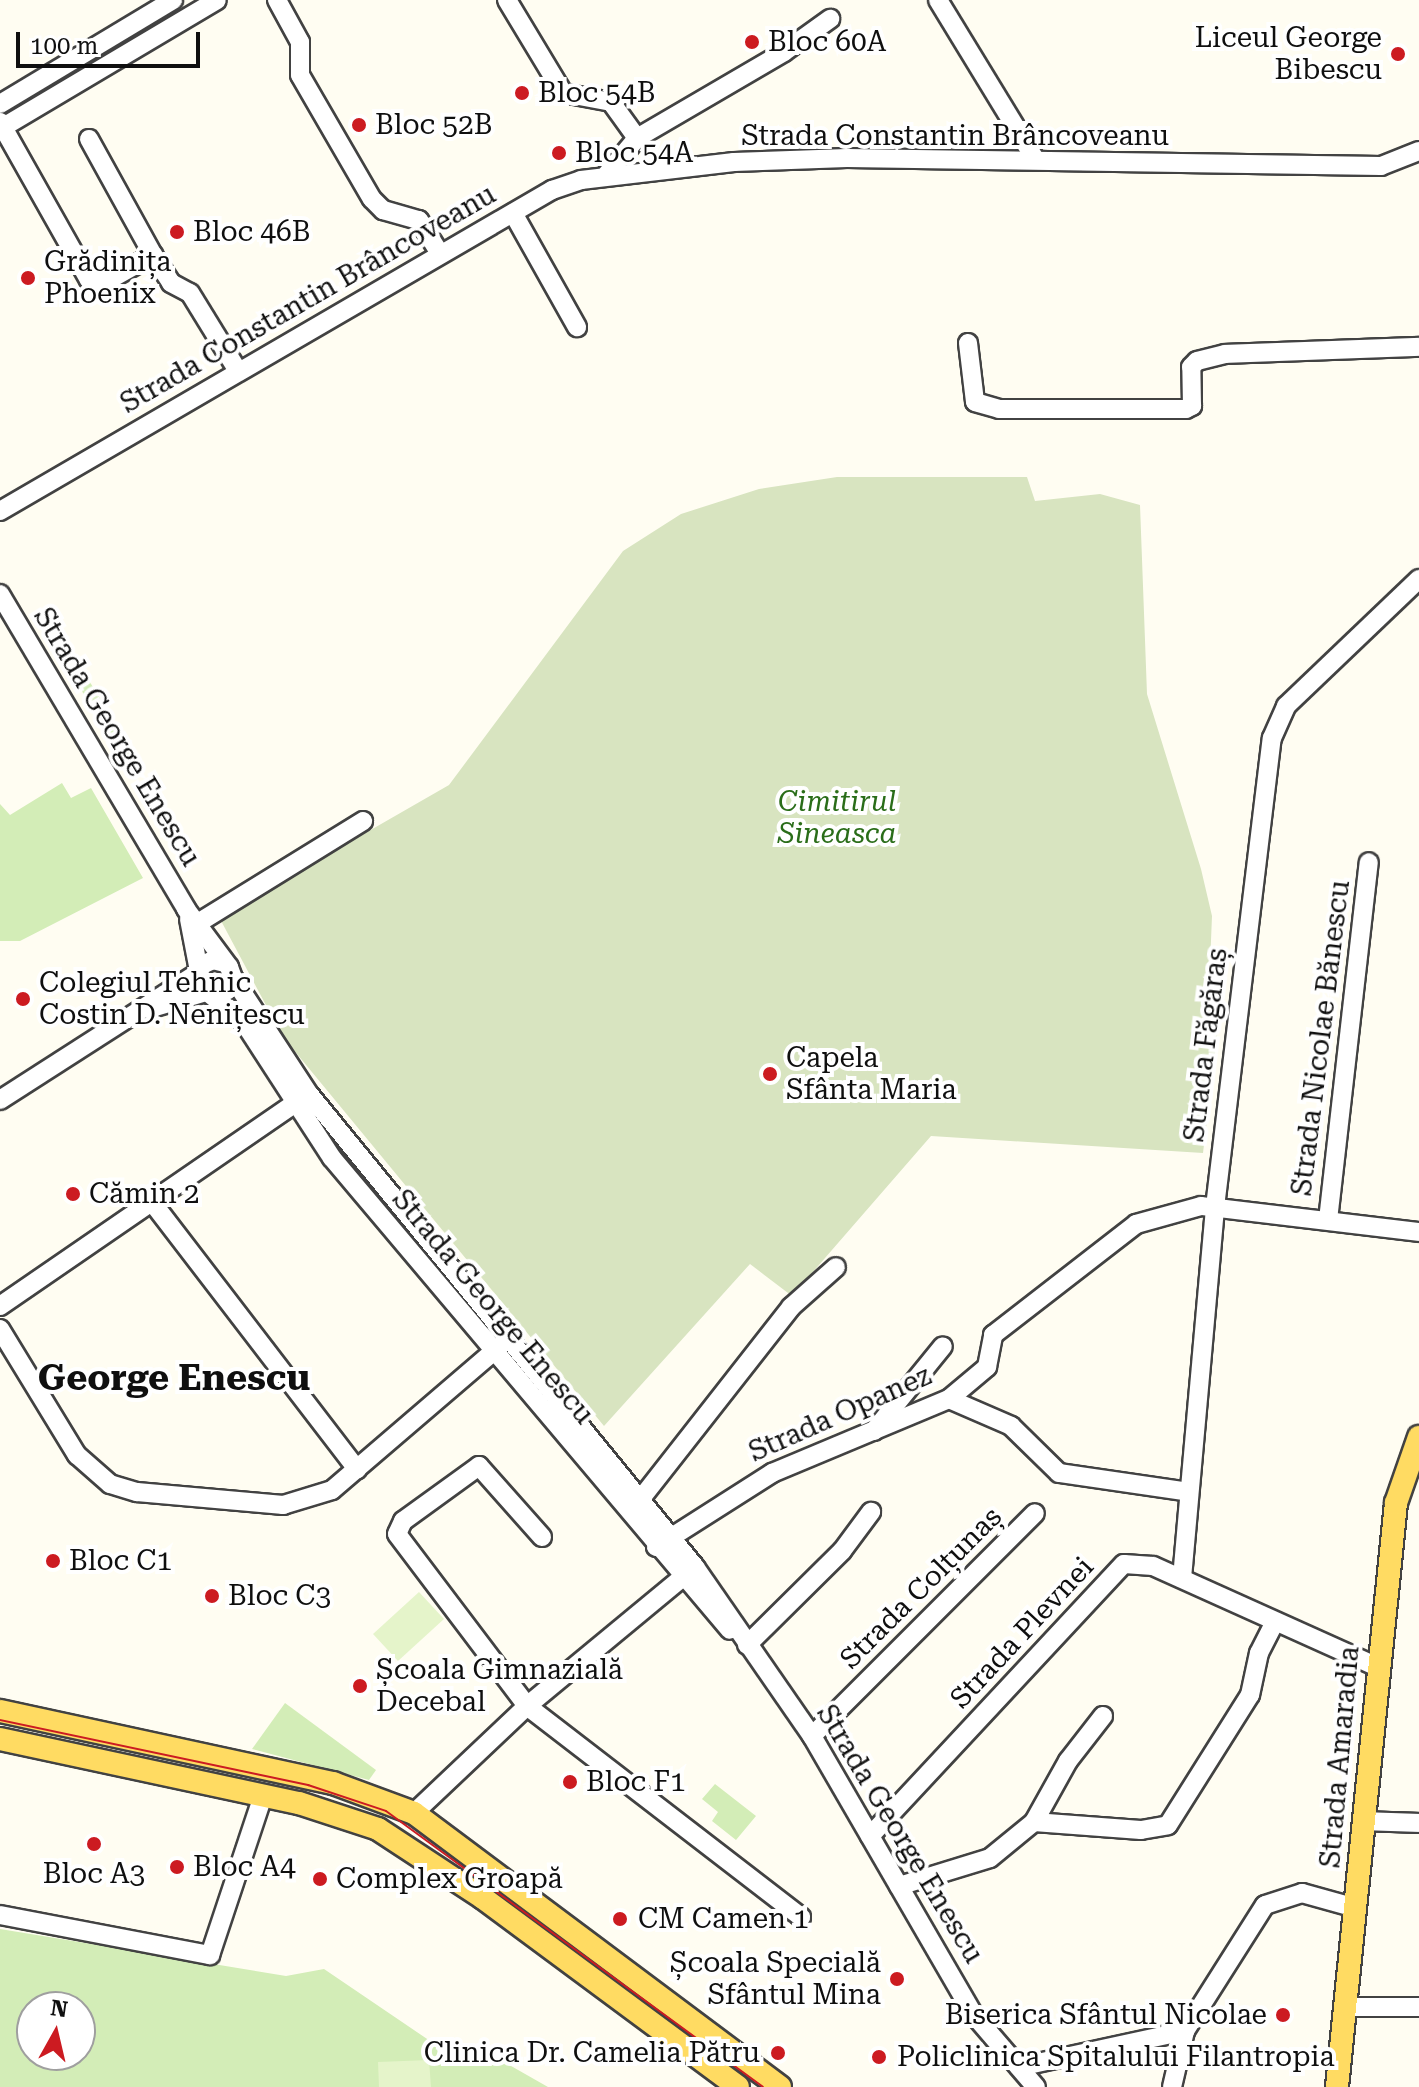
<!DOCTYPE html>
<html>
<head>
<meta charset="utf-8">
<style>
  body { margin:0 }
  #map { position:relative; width:1419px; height:2087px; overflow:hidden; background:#fffdf2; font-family:"Roboto Serif",serif }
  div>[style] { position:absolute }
  .green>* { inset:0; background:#d3edb7 }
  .cemetery>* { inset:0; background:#d8e4c0 }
  .pitch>* { inset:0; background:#e5f4ca }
  .roads { filter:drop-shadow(2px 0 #424242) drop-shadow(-2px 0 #424242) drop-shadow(0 2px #424242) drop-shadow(0 -2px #424242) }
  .minor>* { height:18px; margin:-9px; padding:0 9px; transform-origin:9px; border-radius:9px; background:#fff }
  .major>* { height:22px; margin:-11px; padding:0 11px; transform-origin:11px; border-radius:11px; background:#ffdb62 }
  .tram>* { height:2px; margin:-1px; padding:0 1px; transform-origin:1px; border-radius:1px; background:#cc1b21 }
  .dots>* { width:22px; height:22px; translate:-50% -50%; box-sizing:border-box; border:4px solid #fff; border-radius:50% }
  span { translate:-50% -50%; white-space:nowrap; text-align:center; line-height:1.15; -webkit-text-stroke:8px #fff; paint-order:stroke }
  .poi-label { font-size:28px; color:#0f0f0f }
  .right { translate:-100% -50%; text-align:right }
  .left { translate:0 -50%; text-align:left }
  .street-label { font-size:28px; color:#0f0f0f }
  .park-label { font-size:28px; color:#2a6d19; font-style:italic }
  .district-label { font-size:36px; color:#0f0f0f; font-weight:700 }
  .north { position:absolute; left:16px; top:1991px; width:80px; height:80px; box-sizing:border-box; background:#fff; border:2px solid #9f9f9f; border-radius:50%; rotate:8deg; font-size:22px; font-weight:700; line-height:32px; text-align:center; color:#0f0f0f }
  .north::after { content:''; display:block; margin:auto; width:28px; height:36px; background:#cc1b21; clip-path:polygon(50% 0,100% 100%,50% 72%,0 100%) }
  .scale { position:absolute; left:16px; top:32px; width:184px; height:36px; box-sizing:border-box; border:4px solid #0f0f0f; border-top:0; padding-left:10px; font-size:24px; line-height:28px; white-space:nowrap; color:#0f0f0f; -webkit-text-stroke:6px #fff; paint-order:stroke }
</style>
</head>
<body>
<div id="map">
  <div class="green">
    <i style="clip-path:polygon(88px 679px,135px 756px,123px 758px,80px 688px)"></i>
    <i style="clip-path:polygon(62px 783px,71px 798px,91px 788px,143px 878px,20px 941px,0 941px,0 804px,10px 815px)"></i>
    <i style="clip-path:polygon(317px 1115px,395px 1213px,311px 1119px)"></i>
    <i style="clip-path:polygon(285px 1703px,376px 1770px,369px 1780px,252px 1749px)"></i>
    <i style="clip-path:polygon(715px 1784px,756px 1816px,736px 1840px,712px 1821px,718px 1812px,702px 1799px)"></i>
    <i style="clip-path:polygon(evenodd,0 1929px,286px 1976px,324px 1969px,436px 2045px,454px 2050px,472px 2044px,548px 2087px,0 2087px,0 1929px,32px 2007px,80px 2007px,80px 2055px,32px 2055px,32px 2007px)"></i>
  </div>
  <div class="cemetery">
    <i style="clip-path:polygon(837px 477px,1027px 477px,1035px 501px,1100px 494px,1140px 505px,1147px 694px,1201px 869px,1212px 916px,1210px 965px,1225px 970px,1203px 1153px,931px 1136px,792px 1296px,750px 1264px,604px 1426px,283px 1037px,219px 917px,449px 785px,623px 551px,681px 514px,759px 489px)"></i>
  </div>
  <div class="pitch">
    <i style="clip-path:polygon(419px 1592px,444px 1619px,398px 1661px,373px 1634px)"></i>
    <i style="clip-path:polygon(429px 2060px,431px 2087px,379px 2087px,378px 2062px)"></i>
  </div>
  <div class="roads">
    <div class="minor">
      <i style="left:277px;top:0;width:48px;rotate:61.3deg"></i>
      <i style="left:300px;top:42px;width:33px;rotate:90deg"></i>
      <i style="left:300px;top:75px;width:143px;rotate:59.9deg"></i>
      <i style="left:372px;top:199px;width:16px;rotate:45deg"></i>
      <i style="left:383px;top:210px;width:37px;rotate:16deg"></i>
      <i style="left:419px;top:220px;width:40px;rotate:58deg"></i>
      <i style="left:507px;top:0;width:109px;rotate:58.9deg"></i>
      <i style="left:563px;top:93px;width:49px;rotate:10.6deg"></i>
      <i style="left:611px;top:102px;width:44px;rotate:54.2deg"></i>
      <i style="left:938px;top:0;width:186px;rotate:58.6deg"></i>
      <i style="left:0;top:104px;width:202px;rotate:-31deg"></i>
      <i style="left:0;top:122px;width:181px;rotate:60.6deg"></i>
      <i style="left:89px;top:280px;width:20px"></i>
      <i style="left:109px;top:280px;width:51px;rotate:-29.6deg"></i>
      <i style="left:0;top:129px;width:252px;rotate:-30.7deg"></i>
      <i style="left:89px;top:139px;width:132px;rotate:61.1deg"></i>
      <i style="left:153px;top:255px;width:33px;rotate:57deg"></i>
      <i style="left:171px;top:283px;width:21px;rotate:28deg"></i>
      <i style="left:190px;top:293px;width:92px;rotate:58.4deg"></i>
      <i style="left:607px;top:174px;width:47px;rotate:-50.2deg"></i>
      <i style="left:637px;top:138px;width:170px;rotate:-30.3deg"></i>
      <i style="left:784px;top:52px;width:57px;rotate:-35.7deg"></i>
      <i style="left:513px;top:213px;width:131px;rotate:60.7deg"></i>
      <i style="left:968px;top:343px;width:59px;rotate:83.2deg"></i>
      <i style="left:975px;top:402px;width:25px;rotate:16deg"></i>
      <i style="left:999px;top:409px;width:187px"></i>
      <i style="left:1186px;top:409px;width:7px;rotate:-27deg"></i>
      <i style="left:1192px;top:406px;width:39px;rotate:-91deg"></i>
      <i style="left:1191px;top:367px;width:8px;rotate:-45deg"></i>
      <i style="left:1197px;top:361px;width:29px;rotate:-14deg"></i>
      <i style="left:1225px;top:354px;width:194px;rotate:-2.1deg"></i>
      <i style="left:0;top:511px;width:639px;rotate:-30.18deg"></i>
      <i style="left:552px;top:190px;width:31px;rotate:-19deg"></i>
      <i style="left:581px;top:180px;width:154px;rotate:-6.7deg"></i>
      <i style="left:734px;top:162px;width:113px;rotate:-2deg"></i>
      <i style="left:847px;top:158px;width:534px;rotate:0.86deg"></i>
      <i style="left:1381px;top:166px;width:41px;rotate:-21.5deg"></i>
      <i style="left:0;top:594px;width:366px;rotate:59.4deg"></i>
      <i style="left:186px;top:909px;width:72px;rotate:53.4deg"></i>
      <i style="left:229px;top:967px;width:12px;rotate:70deg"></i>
      <i style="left:233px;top:978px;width:13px;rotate:113deg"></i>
      <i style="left:228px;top:990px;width:12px;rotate:156deg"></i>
      <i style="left:217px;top:995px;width:11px;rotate:-165deg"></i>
      <i style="left:206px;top:992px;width:17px;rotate:-123deg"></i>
      <i style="left:197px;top:978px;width:14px;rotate:-69deg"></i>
      <i style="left:202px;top:965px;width:12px;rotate:-24deg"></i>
      <i style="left:213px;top:960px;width:12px;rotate:14deg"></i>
      <i style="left:189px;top:919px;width:53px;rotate:79.1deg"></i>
      <i style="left:198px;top:923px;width:194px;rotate:-31.7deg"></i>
      <i style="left:233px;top:978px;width:139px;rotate:56.8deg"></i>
      <i style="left:309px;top:1094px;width:611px;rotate:50.78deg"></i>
      <i style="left:695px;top:1567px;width:206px;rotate:55.3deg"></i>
      <i style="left:812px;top:1736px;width:323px;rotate:59.9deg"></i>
      <i style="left:974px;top:2015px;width:95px;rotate:49.3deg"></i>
      <i style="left:211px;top:995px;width:41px;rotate:39.1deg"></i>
      <i style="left:243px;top:1021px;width:163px;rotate:57deg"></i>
      <i style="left:332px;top:1158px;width:617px;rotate:49.86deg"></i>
      <i style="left:148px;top:1009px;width:60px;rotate:-16.3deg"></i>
      <i style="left:0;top:1100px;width:235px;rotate:-32.7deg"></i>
      <i style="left:152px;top:1202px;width:337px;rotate:52.5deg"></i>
      <i style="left:1328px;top:1220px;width:360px;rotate:-83.5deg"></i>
      <i style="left:0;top:1306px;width:365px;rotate:-34.5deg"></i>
      <i style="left:0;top:1329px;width:148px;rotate:58.6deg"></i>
      <i style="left:77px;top:1455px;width:44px;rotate:41.3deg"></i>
      <i style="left:110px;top:1484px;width:28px;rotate:17deg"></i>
      <i style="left:137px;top:1492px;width:147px;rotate:5.1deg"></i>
      <i style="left:283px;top:1505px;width:51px;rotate:-17deg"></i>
      <i style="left:332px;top:1490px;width:221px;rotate:-40.6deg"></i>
      <i style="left:949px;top:1399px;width:68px;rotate:23.5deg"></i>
      <i style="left:1011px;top:1426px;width:67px;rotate:44.4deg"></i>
      <i style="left:1059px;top:1473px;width:131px;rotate:8.3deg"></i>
      <i style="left:874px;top:1431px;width:109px;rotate:-50.9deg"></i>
      <i style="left:643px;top:1496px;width:240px;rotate:-51.9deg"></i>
      <i style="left:791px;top:1307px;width:60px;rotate:-41.6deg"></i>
      <i style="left:542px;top:1537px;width:95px;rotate:-131.6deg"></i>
      <i style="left:479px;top:1466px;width:94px;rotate:144.1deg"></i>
      <i style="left:403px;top:1521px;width:14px;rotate:115deg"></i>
      <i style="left:397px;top:1534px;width:216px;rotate:52.9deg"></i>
      <i style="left:527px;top:1706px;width:346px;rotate:37.6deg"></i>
      <i style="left:656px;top:1547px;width:138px;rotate:-32.5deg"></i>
      <i style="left:772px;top:1473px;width:192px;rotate:-22.7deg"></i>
      <i style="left:949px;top:1399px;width:50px;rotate:-40.1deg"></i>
      <i style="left:987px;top:1367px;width:33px;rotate:-79deg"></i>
      <i style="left:993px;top:1335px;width:181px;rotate:-37.8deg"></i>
      <i style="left:1136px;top:1224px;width:67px;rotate:-15.5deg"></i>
      <i style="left:1201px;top:1206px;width:220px;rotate:6.8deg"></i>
      <i style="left:1182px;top:1578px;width:372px;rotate:-84.9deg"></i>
      <i style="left:1215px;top:1207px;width:472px;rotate:-83.1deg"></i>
      <i style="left:1272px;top:738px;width:35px;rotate:-66deg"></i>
      <i style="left:1286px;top:706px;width:184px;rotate:-43.7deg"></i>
      <i style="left:747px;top:1645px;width:134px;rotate:-44.7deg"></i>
      <i style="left:842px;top:1551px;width:49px;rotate:-53.4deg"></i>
      <i style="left:812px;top:1736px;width:315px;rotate:-45deg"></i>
      <i style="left:414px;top:1813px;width:156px;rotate:-43.4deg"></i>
      <i style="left:527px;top:1706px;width:212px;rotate:-39.6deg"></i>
      <i style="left:1363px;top:1821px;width:56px;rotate:2deg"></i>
      <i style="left:1034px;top:1822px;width:70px;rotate:-60.9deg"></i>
      <i style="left:1068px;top:1761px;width:57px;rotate:-52.1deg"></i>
      <i style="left:870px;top:1836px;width:372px;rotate:-47deg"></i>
      <i style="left:1124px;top:1564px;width:29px;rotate:4deg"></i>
      <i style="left:1153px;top:1566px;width:247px;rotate:24.2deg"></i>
      <i style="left:899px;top:1886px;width:95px;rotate:-17.1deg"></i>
      <i style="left:990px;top:1858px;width:57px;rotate:-39.3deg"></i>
      <i style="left:1034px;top:1822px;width:107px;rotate:4.3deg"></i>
      <i style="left:1141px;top:1830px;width:27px;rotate:-10deg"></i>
      <i style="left:1168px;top:1825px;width:154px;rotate:-57.8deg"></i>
      <i style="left:1250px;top:1695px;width:43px;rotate:-77.9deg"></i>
      <i style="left:1259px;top:1653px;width:35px;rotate:-63deg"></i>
      <i style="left:0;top:1915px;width:214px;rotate:10.8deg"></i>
      <i style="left:210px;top:1955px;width:168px;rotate:-71.6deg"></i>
      <i style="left:1347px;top:2007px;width:72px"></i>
      <i style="left:1019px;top:2067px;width:170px;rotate:-12.2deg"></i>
      <i style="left:1172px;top:2087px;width:57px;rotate:-76.9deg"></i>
      <i style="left:1185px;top:2031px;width:149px;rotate:-57.6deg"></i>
      <i style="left:1265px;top:1905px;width:39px;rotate:-18deg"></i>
      <i style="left:1302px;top:1893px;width:56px;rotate:15.5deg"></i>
    </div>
    <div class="major">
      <i style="left:0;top:1711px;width:341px;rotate:12.2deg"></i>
      <i style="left:333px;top:1783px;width:86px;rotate:20.3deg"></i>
      <i style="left:414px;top:1813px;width:457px;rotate:36.8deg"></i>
      <i style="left:0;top:1739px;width:306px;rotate:12.1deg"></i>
      <i style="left:299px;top:1803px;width:83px;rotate:18.2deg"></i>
      <i style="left:378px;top:1829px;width:126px;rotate:33.3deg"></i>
      <i style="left:483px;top:1898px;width:317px;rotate:36.5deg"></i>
      <i style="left:1337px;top:2087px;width:587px;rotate:-84.23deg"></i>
      <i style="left:1396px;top:1503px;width:70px;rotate:-70.8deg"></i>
    </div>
  </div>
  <div class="tram">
    <i style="left:0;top:1720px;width:315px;rotate:11.9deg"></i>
    <i style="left:308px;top:1785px;width:82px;rotate:18.4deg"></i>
    <i style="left:386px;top:1811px;width:467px;rotate:36.2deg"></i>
  </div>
  <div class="dots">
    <i style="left:752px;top:42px;background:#cc1b21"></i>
    <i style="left:1398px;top:54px;background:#cc1b21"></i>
    <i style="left:522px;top:93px;background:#cc1b21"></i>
    <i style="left:359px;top:125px;background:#cc1b21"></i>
    <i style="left:559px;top:153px;background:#cc1b21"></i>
    <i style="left:177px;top:232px;background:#cc1b21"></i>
    <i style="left:28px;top:278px;background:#cc1b21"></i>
    <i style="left:23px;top:999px;background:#cc1b21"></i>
    <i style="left:770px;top:1074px;background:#cc1b21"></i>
    <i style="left:73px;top:1194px;background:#cc1b21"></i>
    <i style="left:53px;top:1561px;background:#cc1b21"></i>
    <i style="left:212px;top:1596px;background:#cc1b21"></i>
    <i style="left:360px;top:1686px;background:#cc1b21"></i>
    <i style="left:570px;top:1782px;background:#cc1b21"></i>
    <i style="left:94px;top:1844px;background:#cc1b21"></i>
    <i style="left:177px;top:1867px;background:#cc1b21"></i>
    <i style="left:320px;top:1879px;background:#cc1b21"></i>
    <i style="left:620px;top:1919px;background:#cc1b21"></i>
    <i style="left:897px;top:1979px;background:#cc1b21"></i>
    <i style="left:1283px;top:2015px;background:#cc1b21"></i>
    <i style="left:778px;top:2053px;background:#cc1b21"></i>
    <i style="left:879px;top:2057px;background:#cc1b21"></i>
  </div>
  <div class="poi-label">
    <span class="right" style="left:1382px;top:54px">Liceul George<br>Bibescu</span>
    <span class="left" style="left:768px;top:42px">Bloc 60A</span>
    <span class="left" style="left:538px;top:93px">Bloc 54B</span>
    <span class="left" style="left:375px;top:125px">Bloc 52B</span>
    <span class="left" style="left:575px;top:153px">Bloc 54A</span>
    <span class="left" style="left:193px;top:232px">Bloc 46B</span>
    <span class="left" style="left:44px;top:278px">Grădinița<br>Phoenix</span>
    <span class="left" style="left:39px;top:999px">Colegiul Tehnic<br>Costin D. Nenițescu</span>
    <span class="left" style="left:786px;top:1074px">Capela<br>Sfânta Maria</span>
    <span class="left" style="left:89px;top:1194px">Cămin 2</span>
    <span class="left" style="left:69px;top:1561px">Bloc C1</span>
    <span class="left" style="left:228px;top:1596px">Bloc C3</span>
    <span class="left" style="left:376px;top:1686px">Școala Gimnazială<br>Decebal</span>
    <span class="left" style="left:586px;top:1782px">Bloc F1</span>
    <span class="left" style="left:193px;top:1867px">Bloc A4</span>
    <span style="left:94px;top:1874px">Bloc A3</span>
    <span class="left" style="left:336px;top:1879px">Complex Groapă</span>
    <span class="left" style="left:638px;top:1919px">CM Camen 1</span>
    <span class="right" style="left:881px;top:1979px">Școala Specială<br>Sfântul Mina</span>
    <span class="right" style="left:1267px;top:2015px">Biserica Sfântul Nicolae</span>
    <span class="right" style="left:760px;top:2053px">Clinica Dr. Camelia Pătru</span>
    <span class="left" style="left:897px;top:2057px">Policlinica Spitalului Filantropia</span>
  </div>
  <div class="street-label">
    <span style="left:955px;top:136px">Strada Constantin Brâncoveanu</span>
    <span style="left:308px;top:299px;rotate:-30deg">Strada Constantin Brâncoveanu</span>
    <span style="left:117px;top:737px;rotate:59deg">Strada George Enescu</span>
    <span style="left:1321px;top:1038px;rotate:-83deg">Strada Nicolae Bănescu</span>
    <span style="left:1206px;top:1045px;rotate:-83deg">Strada Făgăraș</span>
    <span style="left:493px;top:1307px;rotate:50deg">Strada George Enescu</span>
    <span style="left:840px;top:1414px;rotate:-24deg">Strada Opanez</span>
    <span style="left:921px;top:1588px;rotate:-45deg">Strada Colțunaș</span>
    <span style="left:1022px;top:1633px;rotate:-47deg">Strada Plevnei</span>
    <span style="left:1340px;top:1757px;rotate:-85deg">Strada Amaradia</span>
    <span style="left:900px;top:1834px;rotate:59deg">Strada George Enescu</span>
  </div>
  <div class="park-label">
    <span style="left:837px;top:818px">Cimitirul<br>Sineasca</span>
  </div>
  <div class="district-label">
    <span style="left:174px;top:1379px">George Enescu</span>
  </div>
  <div class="north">N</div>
  <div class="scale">100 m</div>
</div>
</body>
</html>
